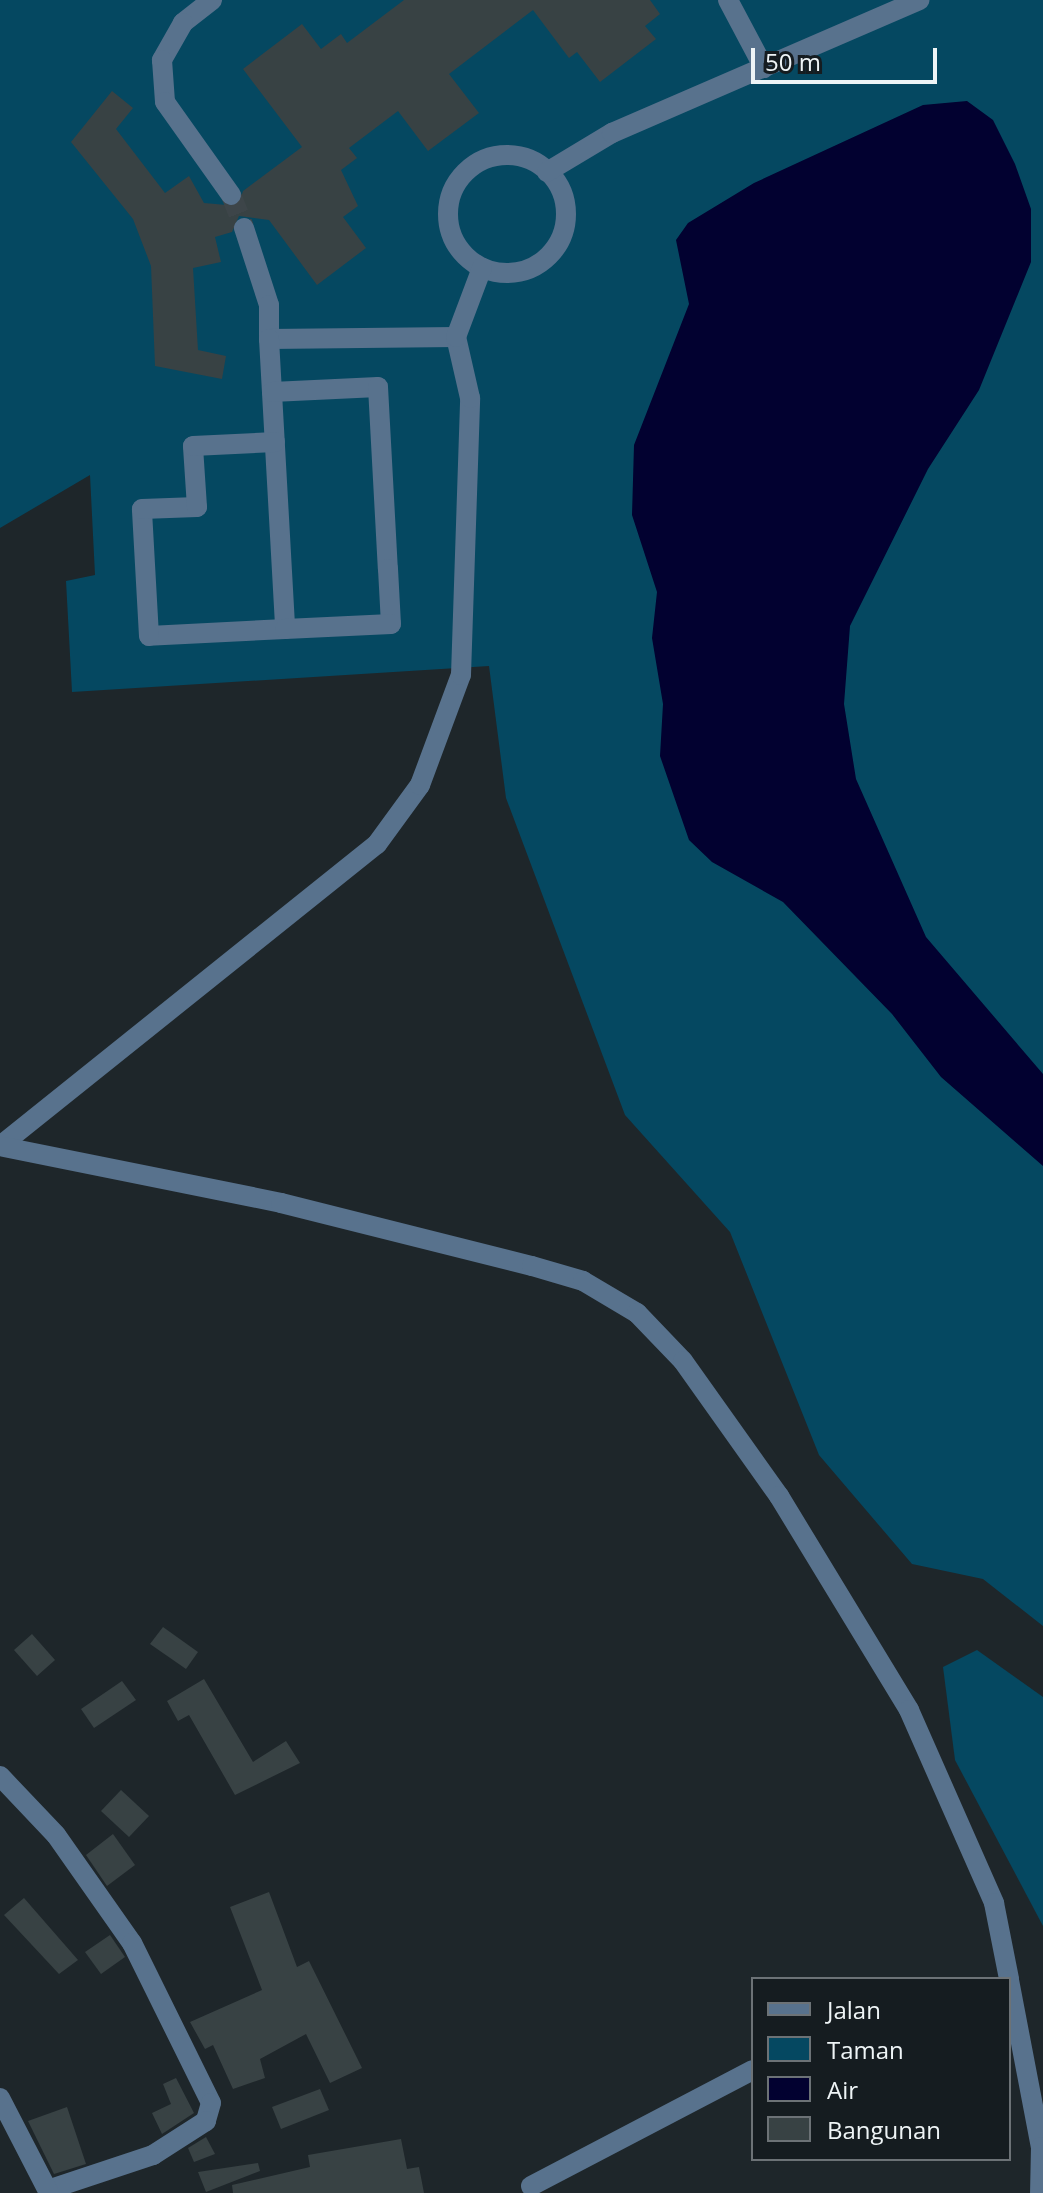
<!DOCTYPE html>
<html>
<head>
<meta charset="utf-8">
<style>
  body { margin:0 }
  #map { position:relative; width:1043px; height:2193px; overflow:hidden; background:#1e262a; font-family:"Open Sans",sans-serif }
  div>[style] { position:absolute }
  .green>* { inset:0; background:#054861 }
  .water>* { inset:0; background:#020130 }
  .building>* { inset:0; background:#384244 }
  .minor-tunnel>* { height:20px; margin-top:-10px; transform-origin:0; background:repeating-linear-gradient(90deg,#3d4549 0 20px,transparent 0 30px) }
  .minor>* { height:20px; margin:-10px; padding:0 10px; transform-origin:10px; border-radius:10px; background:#58728d }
  .minor>.ring { margin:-10px; padding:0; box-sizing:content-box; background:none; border:20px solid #58728d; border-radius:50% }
  span { translate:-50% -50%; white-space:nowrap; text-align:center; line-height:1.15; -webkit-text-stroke:6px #151c20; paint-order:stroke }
  .legend { position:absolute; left:751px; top:1977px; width:260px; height:184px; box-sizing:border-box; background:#151c20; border:2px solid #6c7276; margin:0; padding:10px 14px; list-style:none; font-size:24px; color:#eef4f6 }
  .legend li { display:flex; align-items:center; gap:16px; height:40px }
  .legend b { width:40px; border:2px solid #6c7276 }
  .scale { position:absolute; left:751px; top:48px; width:186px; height:36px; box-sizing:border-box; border:4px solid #eef4f6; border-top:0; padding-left:10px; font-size:24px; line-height:28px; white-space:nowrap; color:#eef4f6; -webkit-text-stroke:6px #151c20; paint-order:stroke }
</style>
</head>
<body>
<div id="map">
  <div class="green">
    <i style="clip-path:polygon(0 0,1043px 0,1043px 1626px,983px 1579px,912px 1564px,819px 1455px,730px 1232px,625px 1115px,506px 798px,489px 666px,72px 692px,66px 581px,95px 575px,90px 475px,0 528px)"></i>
    <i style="clip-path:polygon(977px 1650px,1043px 1697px,1043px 1926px,955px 1760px,943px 1667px)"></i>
  </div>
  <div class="water">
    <i style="clip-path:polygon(967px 101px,993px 120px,1015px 164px,1031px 209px,1031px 262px,979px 390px,928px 469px,850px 626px,844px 704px,856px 779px,926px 937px,1043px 1074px,1043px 1166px,941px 1077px,892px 1014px,783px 902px,712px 862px,689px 840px,660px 756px,663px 704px,652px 638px,657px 592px,632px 515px,634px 445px,689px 304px,676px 240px,688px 223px,754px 183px,923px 105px)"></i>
  </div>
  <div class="building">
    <i style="clip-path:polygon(404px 0,650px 0,660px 14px,645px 26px,656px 39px,600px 82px,577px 52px,569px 58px,533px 10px,449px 74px,479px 113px,428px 151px,398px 111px,349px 148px,357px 158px,341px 170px,358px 206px,343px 217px,366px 248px,317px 285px,269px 220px,239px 216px,232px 232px,215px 237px,221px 262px,193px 268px,198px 350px,226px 356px,222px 379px,155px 366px,151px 266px,133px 219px,71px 142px,112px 91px,133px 108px,116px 129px,165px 193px,189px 176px,204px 203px,238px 206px,243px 191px,302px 147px,243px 69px,302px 24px,321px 49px,341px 34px,347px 43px)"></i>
    <i style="clip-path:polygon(163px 1627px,198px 1652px,186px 1669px,150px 1644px)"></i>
    <i style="clip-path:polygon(32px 1634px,55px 1660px,37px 1676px,14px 1650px)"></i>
    <i style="clip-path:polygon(204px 1679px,253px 1762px,286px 1741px,300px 1763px,235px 1795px,189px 1715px,178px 1721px,167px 1701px)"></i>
    <i style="clip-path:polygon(122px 1681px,136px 1700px,94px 1728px,81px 1709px)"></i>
    <i style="clip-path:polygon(121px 1790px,149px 1816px,129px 1837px,101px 1811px)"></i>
    <i style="clip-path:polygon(113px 1834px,135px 1865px,107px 1886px,86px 1855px)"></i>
    <i style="clip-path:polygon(269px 1892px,297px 1967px,309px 1961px,362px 2068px,330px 2083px,306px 2034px,260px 2059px,265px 2078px,233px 2089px,213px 2045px,205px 2049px,190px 2022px,262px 1990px,230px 1907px)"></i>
    <i style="clip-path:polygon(24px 1898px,78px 1960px,59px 1974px,4px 1915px)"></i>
    <i style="clip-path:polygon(110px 1935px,125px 1957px,101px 1974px,85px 1952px)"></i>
    <i style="clip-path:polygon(176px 2078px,194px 2113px,162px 2134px,152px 2113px,171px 2104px,163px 2084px)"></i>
    <i style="clip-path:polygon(320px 2089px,329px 2110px,281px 2129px,272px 2107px)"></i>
    <i style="clip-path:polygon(67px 2107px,86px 2164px,54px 2174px,28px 2121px)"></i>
    <i style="clip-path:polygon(206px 2137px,215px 2154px,194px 2162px,188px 2148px)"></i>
    <i style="clip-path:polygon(401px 2139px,407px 2169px,419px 2167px,424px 2193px,233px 2193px,232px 2185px,310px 2167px,308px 2155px)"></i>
    <i style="clip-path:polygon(258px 2163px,260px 2171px,206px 2192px,198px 2172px)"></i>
  </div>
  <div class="minor-tunnel">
    <i style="left:231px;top:195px;width:35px;rotate:68deg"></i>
  </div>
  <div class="minor">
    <i style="left:212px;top:0;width:37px;rotate:142deg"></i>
    <i style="left:183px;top:23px;width:43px;rotate:119.6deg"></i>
    <i style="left:162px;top:60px;width:42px;rotate:85.9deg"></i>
    <i style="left:165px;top:102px;width:114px;rotate:54.6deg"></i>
    <i style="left:728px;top:0;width:77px;rotate:62.1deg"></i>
    <i class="ring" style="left:448px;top:155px;width:98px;height:98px"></i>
    <i style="left:547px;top:172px;width:76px;rotate:-31deg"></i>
    <i style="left:612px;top:133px;width:335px;rotate:-23.4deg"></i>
    <i style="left:244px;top:228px;width:81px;rotate:72deg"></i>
    <i style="left:269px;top:305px;width:34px;rotate:90deg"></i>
    <i style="left:269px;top:339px;width:187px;rotate:-0.6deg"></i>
    <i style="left:269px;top:339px;width:290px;rotate:86.8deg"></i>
    <i style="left:285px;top:629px;width:136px;rotate:177.1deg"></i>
    <i style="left:149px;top:636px;width:127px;rotate:-93.2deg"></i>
    <i style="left:142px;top:509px;width:55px;rotate:-2.1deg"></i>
    <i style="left:197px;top:507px;width:61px;rotate:-93.8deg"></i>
    <i style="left:193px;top:446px;width:82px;rotate:-2.8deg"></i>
    <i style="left:272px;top:392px;width:106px;rotate:-2.7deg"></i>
    <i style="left:378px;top:387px;width:182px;rotate:86.9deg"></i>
    <i style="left:388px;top:569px;width:55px;rotate:86.9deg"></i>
    <i style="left:391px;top:624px;width:106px;rotate:177.3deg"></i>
    <i style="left:0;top:1146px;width:483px;rotate:-38.7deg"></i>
    <i style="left:377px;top:844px;width:73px;rotate:-53.9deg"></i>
    <i style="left:420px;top:785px;width:117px;rotate:-69.6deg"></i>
    <i style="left:461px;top:675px;width:277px;rotate:-88.1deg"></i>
    <i style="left:470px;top:398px;width:63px;rotate:-102.9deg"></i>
    <i style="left:456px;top:337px;width:74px;rotate:-69.4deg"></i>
    <i style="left:4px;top:1147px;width:283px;rotate:11.4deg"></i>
    <i style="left:281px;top:1203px;width:259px;rotate:14.1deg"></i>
    <i style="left:532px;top:1266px;width:53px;rotate:16.4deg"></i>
    <i style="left:583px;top:1281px;width:63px;rotate:30.7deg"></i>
    <i style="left:637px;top:1313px;width:66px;rotate:46.2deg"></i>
    <i style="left:683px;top:1361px;width:166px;rotate:54.6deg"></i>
    <i style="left:779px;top:1496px;width:250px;rotate:58.7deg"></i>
    <i style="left:909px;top:1710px;width:211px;rotate:66.2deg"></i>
    <i style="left:994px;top:1903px;width:77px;rotate:78.8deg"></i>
    <i style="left:0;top:1776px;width:81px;rotate:46.5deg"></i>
    <i style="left:56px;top:1835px;width:132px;rotate:54.9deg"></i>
    <i style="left:132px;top:1943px;width:178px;rotate:63.7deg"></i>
    <i style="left:211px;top:2103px;width:19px;rotate:106deg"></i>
    <i style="left:206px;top:2121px;width:63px;rotate:147.3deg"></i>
    <i style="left:153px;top:2155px;width:111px;rotate:161.6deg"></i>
    <i style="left:1009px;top:1980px;width:170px;rotate:79.2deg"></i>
    <i style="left:1041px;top:2147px;width:46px;rotate:91.2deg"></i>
    <i style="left:0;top:2098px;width:107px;rotate:62.7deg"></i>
    <i style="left:531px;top:2186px;width:250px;rotate:-27.6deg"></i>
  </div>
  <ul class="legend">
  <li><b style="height:10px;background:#58728d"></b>Jalan</li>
  <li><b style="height:22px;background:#054861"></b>Taman</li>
  <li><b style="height:22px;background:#020130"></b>Air</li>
  <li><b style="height:22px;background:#384244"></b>Bangunan</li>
  </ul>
  <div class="scale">50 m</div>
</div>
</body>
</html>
